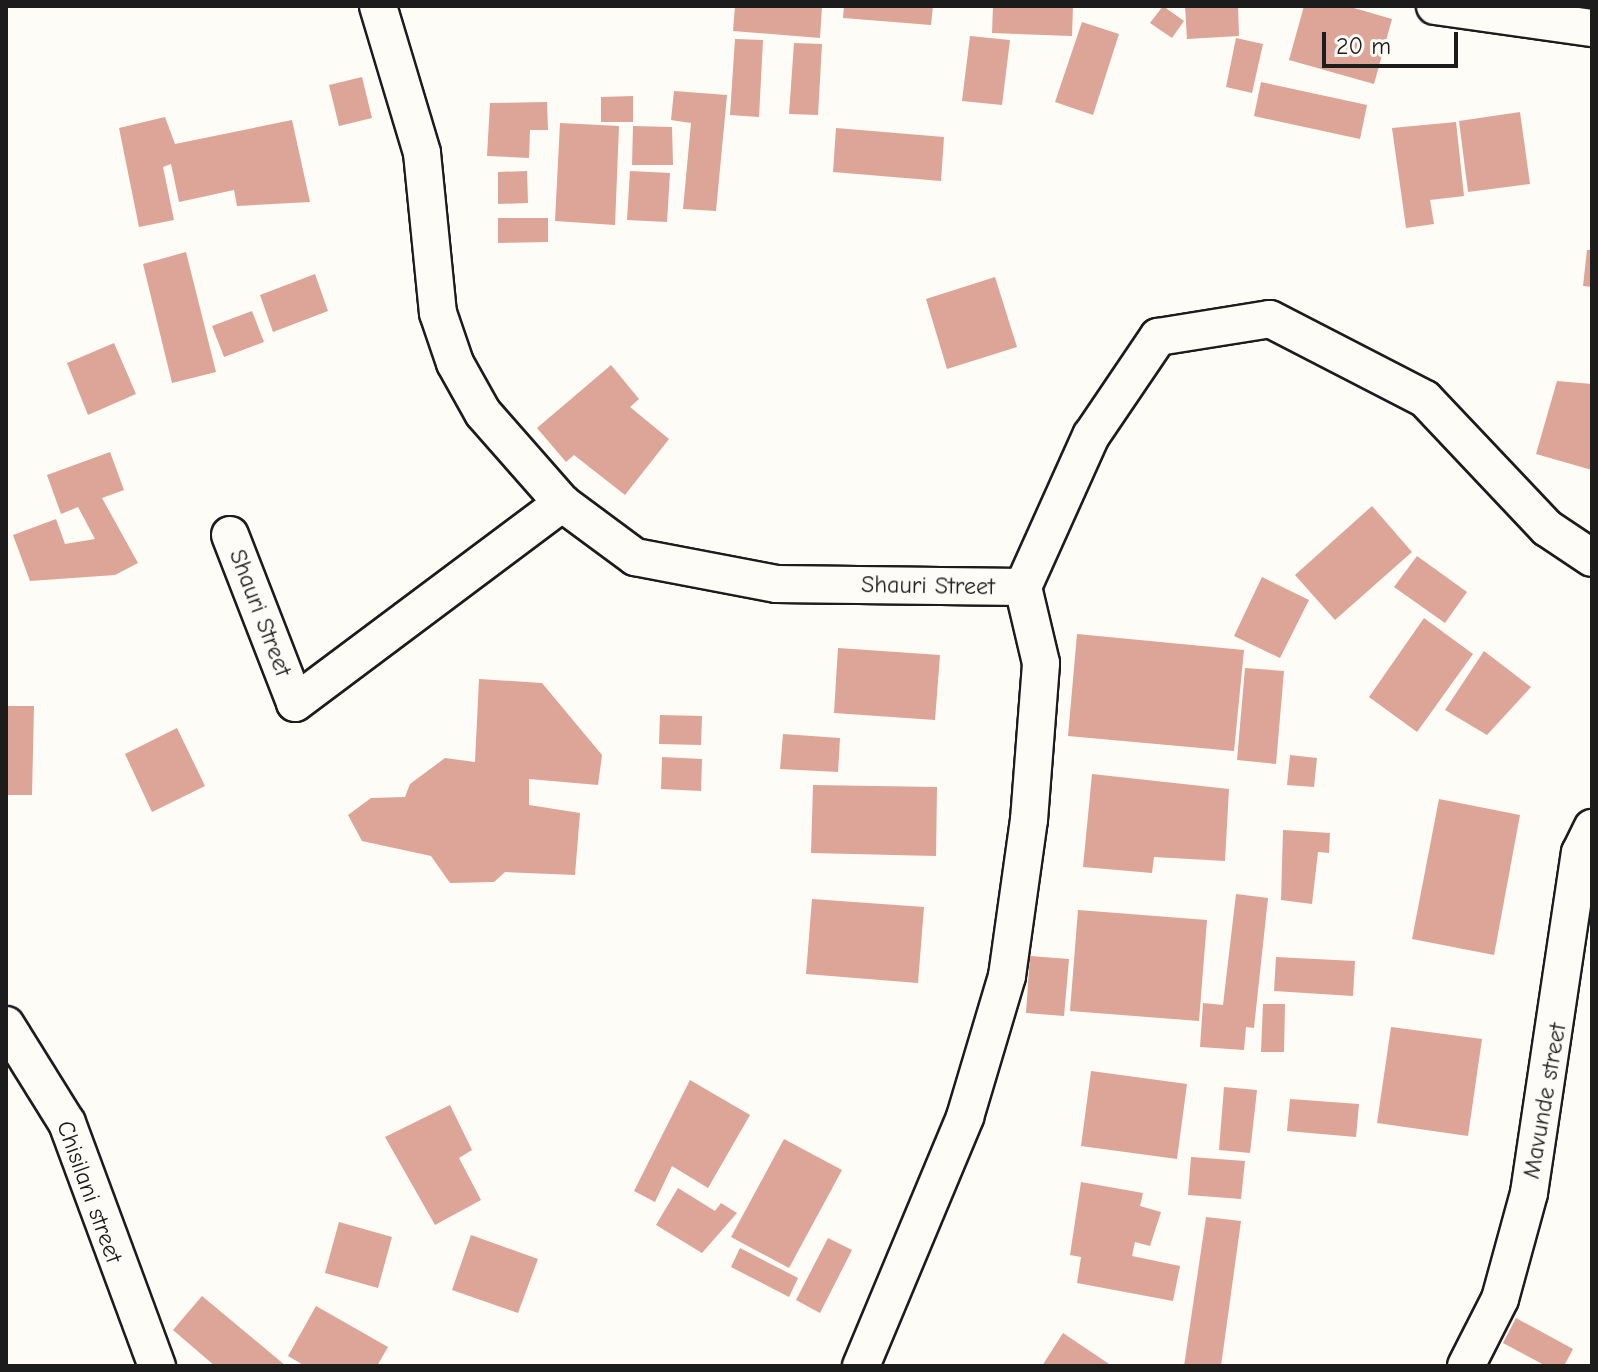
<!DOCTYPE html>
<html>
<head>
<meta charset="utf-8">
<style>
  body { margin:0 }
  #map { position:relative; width:1598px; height:1372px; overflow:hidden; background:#fdfcf7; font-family:"Comic Neue",sans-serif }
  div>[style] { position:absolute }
  .building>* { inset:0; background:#dda498 }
  .roads { filter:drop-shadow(2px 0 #1c1c1c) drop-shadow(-2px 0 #1c1c1c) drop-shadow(0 2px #1c1c1c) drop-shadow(0 -2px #1c1c1c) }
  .minor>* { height:36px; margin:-18px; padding:0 18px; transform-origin:18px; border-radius:18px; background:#fdfcf7 }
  span { translate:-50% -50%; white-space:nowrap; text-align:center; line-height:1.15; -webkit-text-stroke:7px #fdfcf7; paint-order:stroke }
  .street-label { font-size:24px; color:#1c1c1c }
  .frame { position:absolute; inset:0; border:8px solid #1c1c1c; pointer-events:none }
  .scale { position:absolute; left:1322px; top:32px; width:136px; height:36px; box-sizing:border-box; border:4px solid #1c1c1c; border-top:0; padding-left:10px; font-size:24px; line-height:28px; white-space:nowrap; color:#1c1c1c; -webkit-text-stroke:6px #fdfcf7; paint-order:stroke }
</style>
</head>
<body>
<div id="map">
  <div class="building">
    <i style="clip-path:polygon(735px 6px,822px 6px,820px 38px,733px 31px)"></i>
    <i style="clip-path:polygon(844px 6px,933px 6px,931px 25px,843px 18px)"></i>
    <i style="clip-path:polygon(993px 6px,1073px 6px,1072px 36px,992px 33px)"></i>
    <i style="clip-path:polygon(1163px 6px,1184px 21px,1172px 38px,1150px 23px)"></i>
    <i style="clip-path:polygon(1185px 6px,1238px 6px,1239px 36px,1187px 39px)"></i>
    <i style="clip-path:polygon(1304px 6px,1347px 6px,1392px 19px,1374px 84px,1289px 60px)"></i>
    <i style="clip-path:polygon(1082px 22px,1119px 34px,1093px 115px,1055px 102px)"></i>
    <i style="clip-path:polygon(970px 36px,1010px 40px,1002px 105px,962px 101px)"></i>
    <i style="clip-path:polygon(1236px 38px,1263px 44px,1252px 93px,1226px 87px)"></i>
    <i style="clip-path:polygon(735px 39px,763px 40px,759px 117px,730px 115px)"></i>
    <i style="clip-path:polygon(794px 43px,822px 44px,818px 115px,789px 114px)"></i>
    <i style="clip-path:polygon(362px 77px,372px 118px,339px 126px,329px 85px)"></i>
    <i style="clip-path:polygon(1261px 82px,1367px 105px,1360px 139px,1254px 116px)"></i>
    <i style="clip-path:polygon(674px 91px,727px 95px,716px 211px,683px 209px,691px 123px,671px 120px)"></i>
    <i style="clip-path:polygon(633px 96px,633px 122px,601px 122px,601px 97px)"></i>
    <i style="clip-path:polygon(547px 102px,548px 130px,530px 130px,529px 158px,487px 156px,490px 103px)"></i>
    <i style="clip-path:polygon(1520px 112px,1530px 184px,1468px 192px,1459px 121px)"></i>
    <i style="clip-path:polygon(165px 117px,175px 144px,292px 120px,310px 202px,237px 206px,234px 190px,179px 202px,171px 164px,163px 167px,174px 220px,139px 227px,119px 128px)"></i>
    <i style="clip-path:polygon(1456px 122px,1464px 196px,1430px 200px,1434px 224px,1406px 228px,1392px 128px)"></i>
    <i style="clip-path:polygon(560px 123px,619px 126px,615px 225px,555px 221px)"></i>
    <i style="clip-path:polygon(633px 126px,672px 127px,673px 165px,632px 165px)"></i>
    <i style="clip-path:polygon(836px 128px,944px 137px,941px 181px,833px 172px)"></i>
    <i style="clip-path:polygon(527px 171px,528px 203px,498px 204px,498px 172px)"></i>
    <i style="clip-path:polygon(630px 171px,670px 173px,667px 222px,627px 220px)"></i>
    <i style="clip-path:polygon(498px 218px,548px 218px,548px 242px,498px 243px)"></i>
    <i style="clip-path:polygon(1587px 250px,1592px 250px,1592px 287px,1583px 286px)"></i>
    <i style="clip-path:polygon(186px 252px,216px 372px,172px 383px,143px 264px)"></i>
    <i style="clip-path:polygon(315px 274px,328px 311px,273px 332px,260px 295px)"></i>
    <i style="clip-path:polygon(995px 277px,1017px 347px,947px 369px,926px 299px)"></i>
    <i style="clip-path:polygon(252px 311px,264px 342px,224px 357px,212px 326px)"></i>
    <i style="clip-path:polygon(114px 343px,136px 394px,88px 415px,67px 363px)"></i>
    <i style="clip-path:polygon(611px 365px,639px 399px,630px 407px,669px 439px,625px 495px,574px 455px,566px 462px,537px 428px)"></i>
    <i style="clip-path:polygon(1557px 381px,1592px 384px,1592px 470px,1536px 454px)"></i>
    <i style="clip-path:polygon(110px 452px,124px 490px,102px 498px,138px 563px,115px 575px,30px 581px,13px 535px,56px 519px,65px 544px,95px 539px,78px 507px,61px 514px,47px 475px)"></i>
    <i style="clip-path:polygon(1372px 506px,1412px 552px,1335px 620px,1295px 575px)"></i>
    <i style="clip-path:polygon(1417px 556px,1467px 592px,1445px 623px,1394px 587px)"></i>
    <i style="clip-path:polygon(1262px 577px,1309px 600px,1280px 658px,1234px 636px)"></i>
    <i style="clip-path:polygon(1424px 618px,1473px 654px,1417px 732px,1369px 697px)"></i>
    <i style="clip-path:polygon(1077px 634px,1244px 650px,1234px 751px,1068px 736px)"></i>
    <i style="clip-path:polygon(838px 648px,940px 655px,935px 720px,834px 713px)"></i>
    <i style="clip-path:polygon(1484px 651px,1531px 687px,1487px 735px,1445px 710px)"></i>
    <i style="clip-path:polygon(1245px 668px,1284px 671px,1276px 764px,1237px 760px)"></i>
    <i style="clip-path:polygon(479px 679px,542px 683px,602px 755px,598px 785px,529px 779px,529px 805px,580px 813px,575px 875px,505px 872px,494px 882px,450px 883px,431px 856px,362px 841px,348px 815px,371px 798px,405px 797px,410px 784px,445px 758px,475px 762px)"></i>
    <i style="clip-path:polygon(6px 706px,34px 706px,32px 795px,6px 795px)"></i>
    <i style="clip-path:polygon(660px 715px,702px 716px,701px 745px,659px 744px)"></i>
    <i style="clip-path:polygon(177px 728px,205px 786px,152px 812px,125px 754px)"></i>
    <i style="clip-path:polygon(783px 734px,840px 738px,838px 772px,780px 769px)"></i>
    <i style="clip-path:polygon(1290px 755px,1317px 758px,1314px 787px,1287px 785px)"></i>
    <i style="clip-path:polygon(662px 757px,702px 759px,701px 791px,661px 789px)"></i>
    <i style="clip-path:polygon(1092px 774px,1229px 789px,1225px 861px,1154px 857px,1152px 873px,1083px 867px)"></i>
    <i style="clip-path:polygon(813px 785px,937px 787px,936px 856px,811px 853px)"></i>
    <i style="clip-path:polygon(1439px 799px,1520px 815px,1494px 955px,1412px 939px)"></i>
    <i style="clip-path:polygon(1283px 830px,1330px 833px,1329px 853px,1318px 852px,1312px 904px,1281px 900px)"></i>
    <i style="clip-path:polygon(1236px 894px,1268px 898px,1254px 1028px,1246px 1027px,1244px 1050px,1200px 1047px,1203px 1003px,1223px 1005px)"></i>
    <i style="clip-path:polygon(812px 899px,924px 907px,918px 983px,806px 974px)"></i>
    <i style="clip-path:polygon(1078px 910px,1207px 920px,1199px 1021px,1070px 1011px)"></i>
    <i style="clip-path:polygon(1030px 956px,1069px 959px,1064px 1016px,1026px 1013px)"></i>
    <i style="clip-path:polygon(1276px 957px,1355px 961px,1353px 996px,1274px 991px)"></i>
    <i style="clip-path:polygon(1263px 1004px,1285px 1004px,1284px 1052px,1261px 1052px)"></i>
    <i style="clip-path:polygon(1391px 1027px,1482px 1039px,1468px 1136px,1377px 1123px)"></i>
    <i style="clip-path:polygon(1091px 1071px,1187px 1084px,1177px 1159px,1081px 1146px)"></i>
    <i style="clip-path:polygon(690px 1080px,750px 1115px,708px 1188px,672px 1166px,655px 1202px,634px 1191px)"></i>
    <i style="clip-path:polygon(1224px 1087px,1257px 1090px,1250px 1153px,1219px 1150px)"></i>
    <i style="clip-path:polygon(1290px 1099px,1359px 1104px,1356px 1137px,1287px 1131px)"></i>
    <i style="clip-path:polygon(450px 1105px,472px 1150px,459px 1158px,481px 1200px,435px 1225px,385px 1137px)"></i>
    <i style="clip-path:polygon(784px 1139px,842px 1170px,789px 1268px,731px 1237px)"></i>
    <i style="clip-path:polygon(1191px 1157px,1245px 1161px,1241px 1199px,1188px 1195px)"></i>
    <i style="clip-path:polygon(1081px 1182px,1143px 1193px,1140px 1206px,1161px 1212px,1150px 1246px,1135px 1242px,1132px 1256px,1180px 1266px,1173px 1301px,1077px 1283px,1081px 1257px,1070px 1255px)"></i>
    <i style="clip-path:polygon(678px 1188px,715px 1211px,721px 1203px,737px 1213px,702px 1253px,656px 1225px)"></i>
    <i style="clip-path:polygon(1206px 1217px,1241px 1221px,1221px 1366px,1184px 1366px)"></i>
    <i style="clip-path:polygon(339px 1222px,392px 1237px,378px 1288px,325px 1273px)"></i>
    <i style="clip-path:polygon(471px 1235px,538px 1259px,518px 1313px,452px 1290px)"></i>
    <i style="clip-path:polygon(828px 1238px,852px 1250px,820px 1313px,796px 1300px)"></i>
    <i style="clip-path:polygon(740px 1248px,798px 1278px,789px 1297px,731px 1267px)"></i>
    <i style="clip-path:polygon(202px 1296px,286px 1366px,215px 1366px,173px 1330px)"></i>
    <i style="clip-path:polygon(316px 1306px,388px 1347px,377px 1366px,305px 1366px,288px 1356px)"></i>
    <i style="clip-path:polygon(1516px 1318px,1573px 1349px,1564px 1366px,1546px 1366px,1503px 1343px)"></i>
    <i style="clip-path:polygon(1063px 1333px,1112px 1366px,1042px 1366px)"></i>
  </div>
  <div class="roads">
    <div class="minor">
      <i style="left:378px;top:6px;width:153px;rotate:73.3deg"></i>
      <i style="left:422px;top:153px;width:161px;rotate:84.3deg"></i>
      <i style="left:438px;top:313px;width:53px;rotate:71.2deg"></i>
      <i style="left:455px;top:363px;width:57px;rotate:60.8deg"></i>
      <i style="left:483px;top:413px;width:120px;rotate:48.7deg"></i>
      <i style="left:1435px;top:6px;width:159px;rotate:8deg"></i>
      <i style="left:230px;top:535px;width:180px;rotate:68.8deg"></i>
      <i style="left:295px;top:703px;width:334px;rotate:-36.8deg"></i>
      <i style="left:562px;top:503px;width:91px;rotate:36.5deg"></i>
      <i style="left:635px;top:557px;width:144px;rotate:10.8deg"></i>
      <i style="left:776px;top:584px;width:247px;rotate:0.7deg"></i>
      <i style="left:1023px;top:587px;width:166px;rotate:-65.8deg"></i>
      <i style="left:1091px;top:436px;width:120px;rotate:-55.9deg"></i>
      <i style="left:1158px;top:337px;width:113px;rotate:-9.1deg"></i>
      <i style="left:1270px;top:319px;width:174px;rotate:27.3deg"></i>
      <i style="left:1425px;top:399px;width:178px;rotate:46.6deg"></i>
      <i style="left:1547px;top:528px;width:54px;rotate:33.7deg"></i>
      <i style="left:6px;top:1025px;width:115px;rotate:58.1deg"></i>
      <i style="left:67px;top:1123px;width:259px;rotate:69.7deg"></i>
      <i style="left:861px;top:1366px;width:270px;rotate:-67.3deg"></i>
      <i style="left:965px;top:1117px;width:147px;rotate:-73.4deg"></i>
      <i style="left:1007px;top:976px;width:158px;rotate:-82deg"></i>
      <i style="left:1029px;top:820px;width:157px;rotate:-85.6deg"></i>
      <i style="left:1041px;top:663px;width:78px;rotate:-103.3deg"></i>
      <i style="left:1466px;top:1366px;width:75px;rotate:-63.1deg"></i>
      <i style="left:1500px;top:1299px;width:110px;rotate:-74.7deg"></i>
      <i style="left:1529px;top:1193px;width:344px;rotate:-81.5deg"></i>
      <i style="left:1580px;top:853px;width:28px;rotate:-64deg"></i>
    </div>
  </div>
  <div class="street-label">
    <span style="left:928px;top:586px;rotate:1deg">Shauri Street</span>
    <span style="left:260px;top:613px;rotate:69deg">Shauri Street</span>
    <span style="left:1545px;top:1101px;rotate:-80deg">Mavunde street</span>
    <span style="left:89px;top:1192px;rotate:70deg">Chisilani street</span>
  </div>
  <div class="frame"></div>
  <div class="scale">20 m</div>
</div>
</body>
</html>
